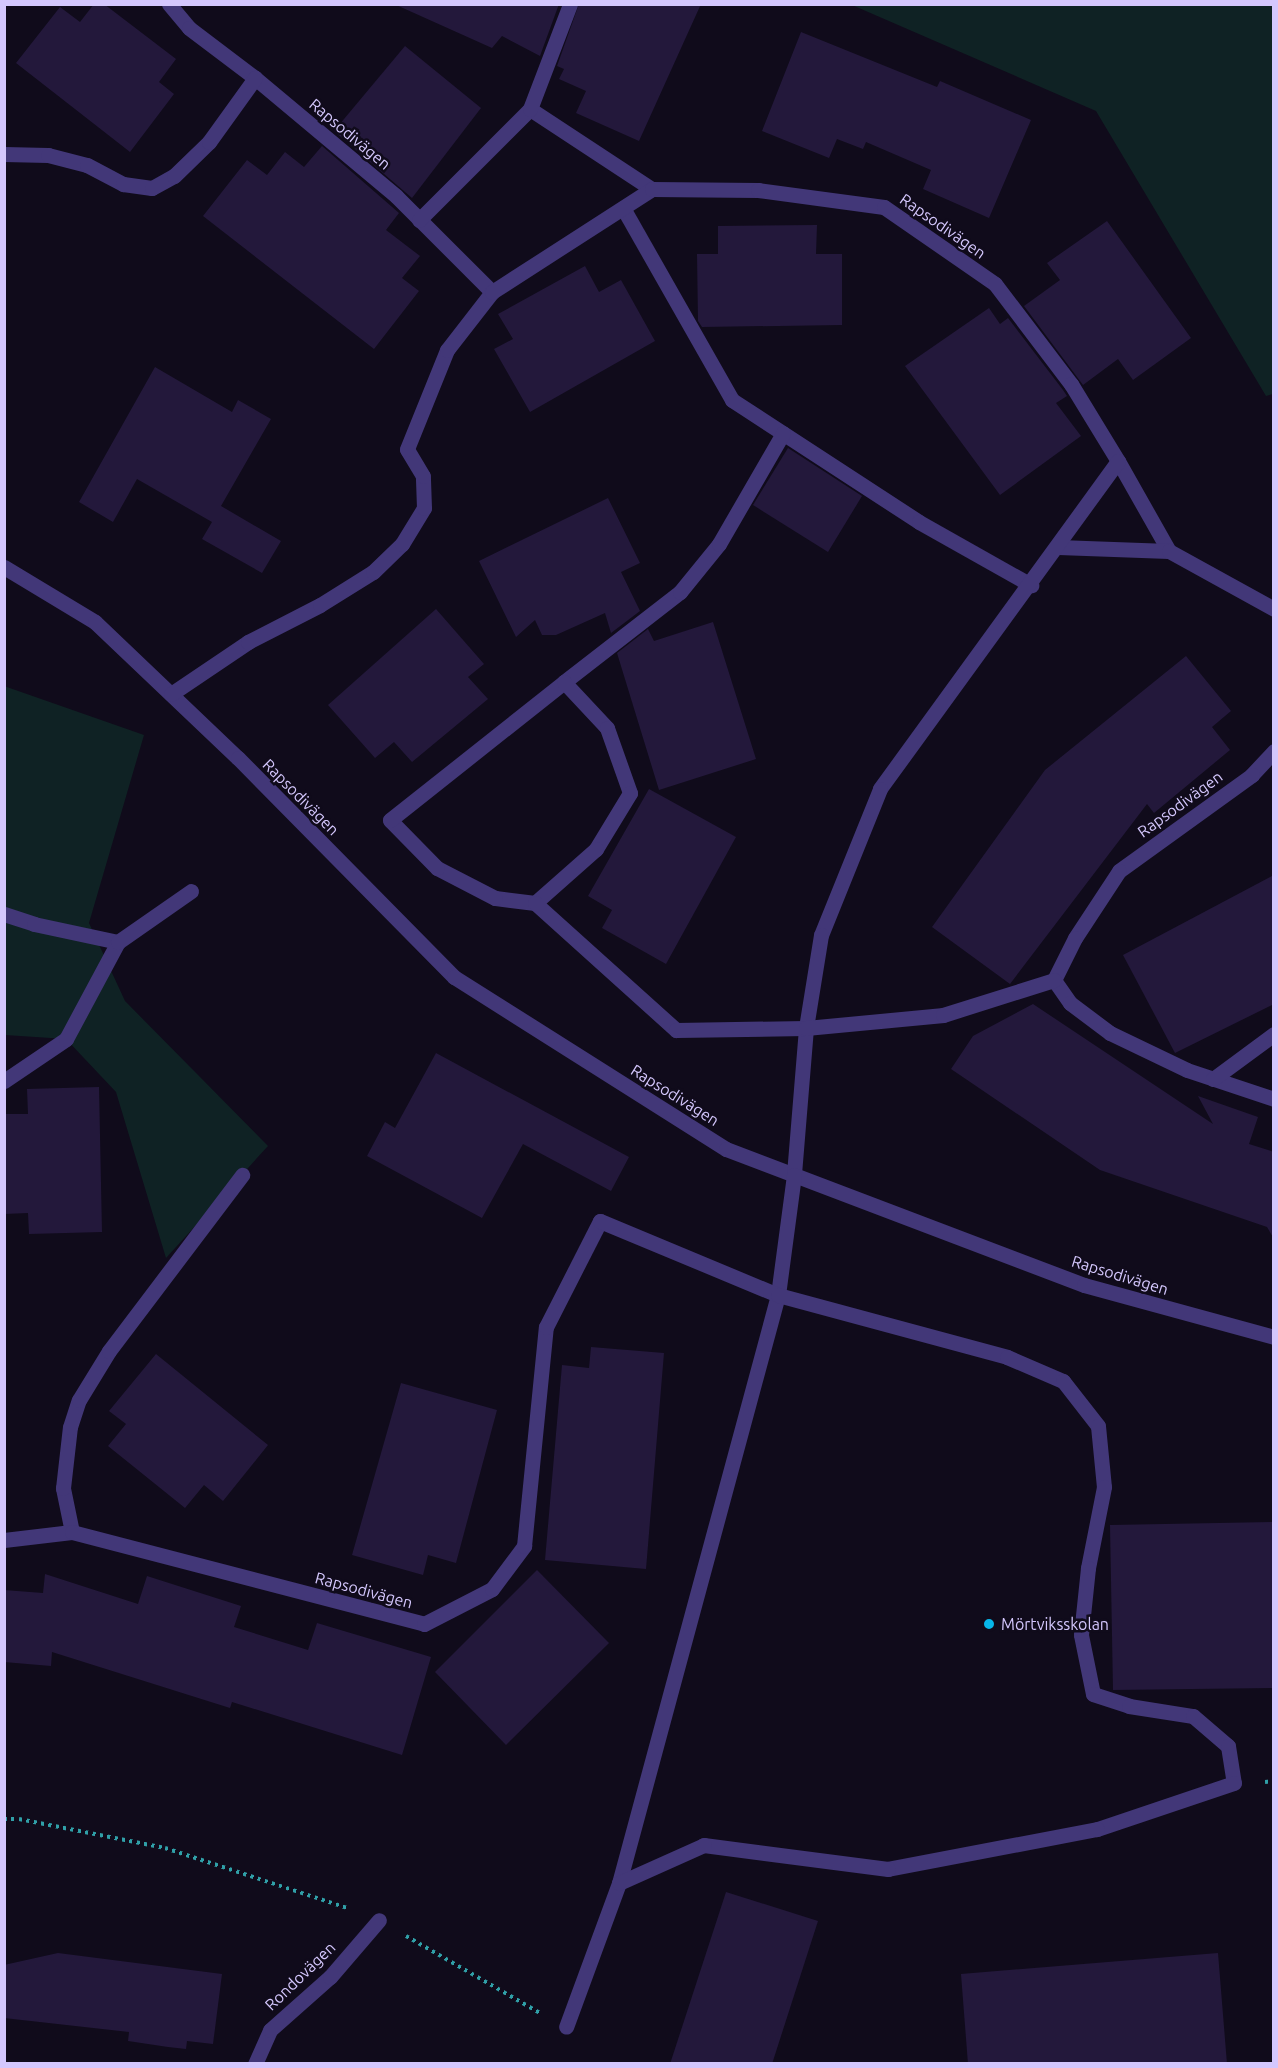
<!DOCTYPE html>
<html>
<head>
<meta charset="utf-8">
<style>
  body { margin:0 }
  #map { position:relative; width:1278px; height:2068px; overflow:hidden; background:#100b1b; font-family:Ubuntu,sans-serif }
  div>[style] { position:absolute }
  .green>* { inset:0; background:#0f2224 }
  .building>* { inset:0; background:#23183b }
  .path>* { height:4px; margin-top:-2px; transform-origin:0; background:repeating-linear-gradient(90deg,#30a0a8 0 3px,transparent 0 7.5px) }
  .minor>* { height:15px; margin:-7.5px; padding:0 7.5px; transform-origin:7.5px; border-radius:7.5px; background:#423778 }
  .dots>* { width:16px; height:16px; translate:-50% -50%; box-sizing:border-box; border:3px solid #100b1b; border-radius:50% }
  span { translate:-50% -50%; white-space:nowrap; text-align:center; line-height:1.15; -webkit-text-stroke:5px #100b1b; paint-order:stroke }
  .street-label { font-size:16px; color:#d4c7fd }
  .poi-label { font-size:16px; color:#d4c7fd }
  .left { translate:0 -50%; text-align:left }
  .frame { position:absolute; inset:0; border:6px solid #d4c7fd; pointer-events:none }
</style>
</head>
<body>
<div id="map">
  <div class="green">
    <i style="clip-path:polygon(852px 5px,1273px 5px,1273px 394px,1266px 396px,1096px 111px)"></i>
    <i style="clip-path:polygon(4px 686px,144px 735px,89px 923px,125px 1001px,268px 1146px,166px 1258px,116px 1092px,66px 1039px,5px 1035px)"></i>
  </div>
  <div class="building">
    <i style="clip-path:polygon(94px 4px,104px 4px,176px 59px,159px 82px,174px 94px,130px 152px,16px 63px,60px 7px,80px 22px)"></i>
    <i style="clip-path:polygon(394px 4px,559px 4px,540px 56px,502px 36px,492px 48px)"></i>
    <i style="clip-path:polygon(579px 4px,701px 4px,639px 141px,576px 113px,586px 91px,559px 79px,564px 69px,557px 66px)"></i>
    <i style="clip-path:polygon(801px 32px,937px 87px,940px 81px,1031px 120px,989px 218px,923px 189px,931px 170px,866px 142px,863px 149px,837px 139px,829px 158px,762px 131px)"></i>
    <i style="clip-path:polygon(405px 46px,481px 108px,412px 198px,334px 131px)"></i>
    <i style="clip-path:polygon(322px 146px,399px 213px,386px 230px,420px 256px,402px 278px,419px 291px,374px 349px,203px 216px,247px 160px,267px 175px,285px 152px,304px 167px)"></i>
    <i style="clip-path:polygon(1107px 221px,1191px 338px,1133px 380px,1118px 359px,1083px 385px,1024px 306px,1060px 280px,1047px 263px)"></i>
    <i style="clip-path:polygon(817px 225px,816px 254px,842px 254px,842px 325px,702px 327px,698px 321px,697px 254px,718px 254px,718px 226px)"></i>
    <i style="clip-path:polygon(585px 266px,599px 292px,621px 280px,655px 341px,530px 412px,494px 349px,513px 339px,498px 314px)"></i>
    <i style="clip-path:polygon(989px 308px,1000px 324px,1008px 318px,1063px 390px,1067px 396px,1056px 403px,1081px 436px,1000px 495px,905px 366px)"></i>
    <i style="clip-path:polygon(155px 367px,232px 412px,238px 400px,271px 419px,221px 506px,281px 541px,262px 573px,202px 539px,212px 522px,137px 479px,113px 522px,79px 502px)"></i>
    <i style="clip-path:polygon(788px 448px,862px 496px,828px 552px,753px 505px)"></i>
    <i style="clip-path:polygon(608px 498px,640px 563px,621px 572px,640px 611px,611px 633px,605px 613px,556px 635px,542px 635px,535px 620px,516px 637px,479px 561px)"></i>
    <i style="clip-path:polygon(436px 609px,484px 664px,468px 677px,488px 699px,412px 762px,394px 742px,375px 758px,328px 705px)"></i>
    <i style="clip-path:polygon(713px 622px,756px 759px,659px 790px,617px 653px,648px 629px,654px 641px)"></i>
    <i style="clip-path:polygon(1186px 656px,1231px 711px,1212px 727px,1230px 750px,1154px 813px,1147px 804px,1010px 984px,932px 927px,1045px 770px)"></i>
    <i style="clip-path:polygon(649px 789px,736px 837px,666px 964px,602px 928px,612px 910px,588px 896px)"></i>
    <i style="clip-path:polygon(1274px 875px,1274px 1004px,1175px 1053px,1123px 955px)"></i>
    <i style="clip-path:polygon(1033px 1004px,1213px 1124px,1198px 1096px,1258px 1117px,1249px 1144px,1274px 1152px,1274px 1239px,1267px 1227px,1100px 1170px,951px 1069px,973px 1036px)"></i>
    <i style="clip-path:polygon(436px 1053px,629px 1157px,611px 1191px,523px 1144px,482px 1218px,367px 1156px,385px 1122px,395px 1128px)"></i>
    <i style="clip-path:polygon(99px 1087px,102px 1232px,29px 1234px,28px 1213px,4px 1214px,4px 1114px,28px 1114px,27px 1089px)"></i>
    <i style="clip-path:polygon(591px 1347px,664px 1353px,646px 1569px,545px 1560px,562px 1365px,589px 1368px)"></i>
    <i style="clip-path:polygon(156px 1354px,268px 1445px,223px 1501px,204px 1485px,185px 1508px,108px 1446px,126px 1424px,109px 1411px)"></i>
    <i style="clip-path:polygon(401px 1383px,497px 1410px,456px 1563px,428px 1555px,423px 1575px,352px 1555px)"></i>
    <i style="clip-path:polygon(1274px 1522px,1274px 1688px,1113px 1690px,1110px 1525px)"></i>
    <i style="clip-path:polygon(537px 1570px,609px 1643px,506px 1745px,435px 1672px)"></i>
    <i style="clip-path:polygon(45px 1574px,138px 1604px,147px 1576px,241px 1606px,234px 1627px,308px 1650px,317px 1623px,431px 1657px,402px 1755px,232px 1702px,230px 1708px,52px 1652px,51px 1666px,4px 1662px,4px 1590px,43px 1593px)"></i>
    <i style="clip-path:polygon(726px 1892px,818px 1921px,772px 2064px,670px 2064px)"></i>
    <i style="clip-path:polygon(58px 1953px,222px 1974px,213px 2044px,187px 2041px,186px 2049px,168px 2047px,128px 2041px,129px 2032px,4px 2018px,4px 1965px)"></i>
    <i style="clip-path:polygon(1218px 1953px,1227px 2064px,968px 2064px,961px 1974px)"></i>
  </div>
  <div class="path">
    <i style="left:1265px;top:1782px;width:9px;rotate:-6deg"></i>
    <i style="left:4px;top:1819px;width:15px"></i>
    <i style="left:19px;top:1819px;width:149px;rotate:11.2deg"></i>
    <i style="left:165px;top:1848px;width:193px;rotate:18.2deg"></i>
    <i style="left:406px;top:1936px;width:155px;rotate:29.9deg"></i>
  </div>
  <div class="minor">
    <i style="left:169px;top:4px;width:31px;rotate:50deg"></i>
    <i style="left:189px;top:28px;width:83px;rotate:37.1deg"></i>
    <i style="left:255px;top:78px;width:184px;rotate:39.9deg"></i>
    <i style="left:396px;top:196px;width:136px;rotate:45deg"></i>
    <i style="left:530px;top:109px;width:146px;rotate:33.3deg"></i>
    <i style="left:4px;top:154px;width:44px;rotate:1.3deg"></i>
    <i style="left:48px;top:155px;width:40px;rotate:14.4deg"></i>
    <i style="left:87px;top:165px;width:41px;rotate:27.8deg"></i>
    <i style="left:123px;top:184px;width:29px;rotate:8deg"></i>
    <i style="left:152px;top:188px;width:25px;rotate:-29deg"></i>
    <i style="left:174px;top:176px;width:49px;rotate:-44.2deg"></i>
    <i style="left:209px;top:142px;width:79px;rotate:-54.3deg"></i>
    <i style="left:623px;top:208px;width:221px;rotate:60.4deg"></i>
    <i style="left:732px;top:400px;width:223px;rotate:33.1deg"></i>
    <i style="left:919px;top:522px;width:129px;rotate:29.4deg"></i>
    <i style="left:419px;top:220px;width:157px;rotate:-45deg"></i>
    <i style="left:530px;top:109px;width:112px;rotate:-69.1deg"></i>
    <i style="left:1118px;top:461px;width:103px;rotate:60.5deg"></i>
    <i style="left:1058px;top:547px;width:111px;rotate:2.1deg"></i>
    <i style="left:1169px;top:551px;width:120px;rotate:28.9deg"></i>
    <i style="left:4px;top:567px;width:106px;rotate:31.1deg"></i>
    <i style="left:95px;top:622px;width:197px;rotate:43.6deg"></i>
    <i style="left:238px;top:758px;width:308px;rotate:45.4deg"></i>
    <i style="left:454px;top:977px;width:322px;rotate:32.3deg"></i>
    <i style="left:726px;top:1149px;width:383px;rotate:20.8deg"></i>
    <i style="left:1084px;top:1285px;width:197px;rotate:15.3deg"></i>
    <i style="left:564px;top:682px;width:147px;rotate:-37.8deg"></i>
    <i style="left:680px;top:592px;width:62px;rotate:-50.9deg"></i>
    <i style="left:719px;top:544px;width:128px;rotate:-60deg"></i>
    <i style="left:171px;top:694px;width:93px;rotate:-34deg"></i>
    <i style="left:248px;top:642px;width:81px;rotate:-27.2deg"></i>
    <i style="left:320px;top:605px;width:62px;rotate:-31.9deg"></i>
    <i style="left:373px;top:572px;width:40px;rotate:-44deg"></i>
    <i style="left:402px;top:544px;width:42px;rotate:-58.6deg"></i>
    <i style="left:424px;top:508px;width:32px;rotate:-92deg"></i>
    <i style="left:423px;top:476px;width:31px;rotate:-121deg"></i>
    <i style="left:407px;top:449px;width:107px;rotate:-68deg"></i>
    <i style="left:447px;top:350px;width:73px;rotate:-52.2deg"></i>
    <i style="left:492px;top:292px;width:190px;rotate:-32.8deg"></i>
    <i style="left:652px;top:189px;width:106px;rotate:0.5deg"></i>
    <i style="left:758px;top:190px;width:127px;rotate:7.7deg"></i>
    <i style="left:884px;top:207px;width:135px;rotate:34.7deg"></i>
    <i style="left:995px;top:284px;width:126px;rotate:52.8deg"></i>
    <i style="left:1071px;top:384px;width:90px;rotate:58.6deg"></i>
    <i style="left:1118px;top:461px;width:405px;rotate:126deg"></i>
    <i style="left:880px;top:789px;width:157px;rotate:112deg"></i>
    <i style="left:821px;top:935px;width:94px;rotate:99.2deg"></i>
    <i style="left:806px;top:1028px;width:147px;rotate:94.7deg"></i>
    <i style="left:794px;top:1175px;width:121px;rotate:97.6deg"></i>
    <i style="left:778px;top:1295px;width:609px;rotate:105.13deg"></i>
    <i style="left:619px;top:1883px;width:153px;rotate:110.2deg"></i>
    <i style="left:1274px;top:751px;width:33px;rotate:133deg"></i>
    <i style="left:1252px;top:775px;width:164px;rotate:144.2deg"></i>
    <i style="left:1119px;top:871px;width:80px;rotate:123.3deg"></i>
    <i style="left:1075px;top:938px;width:47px;rotate:116.6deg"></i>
    <i style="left:1054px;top:980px;width:28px;rotate:55deg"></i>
    <i style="left:1070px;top:1003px;width:50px;rotate:36.9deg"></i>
    <i style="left:1110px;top:1033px;width:85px;rotate:25.7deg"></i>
    <i style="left:1187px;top:1070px;width:92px;rotate:18.4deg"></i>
    <i style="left:535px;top:903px;width:40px;rotate:-172.9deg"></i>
    <i style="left:495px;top:898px;width:65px;rotate:-152.7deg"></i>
    <i style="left:437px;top:868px;width:67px;rotate:-134.4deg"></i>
    <i style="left:390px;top:820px;width:222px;rotate:-38.4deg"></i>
    <i style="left:564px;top:682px;width:63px;rotate:46.9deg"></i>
    <i style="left:607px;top:728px;width:69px;rotate:70.5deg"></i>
    <i style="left:630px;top:793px;width:66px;rotate:121.3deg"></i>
    <i style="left:596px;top:849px;width:81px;rotate:138.5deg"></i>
    <i style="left:535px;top:903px;width:190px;rotate:42deg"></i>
    <i style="left:676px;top:1030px;width:130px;rotate:-0.9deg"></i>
    <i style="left:806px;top:1028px;width:138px;rotate:-5.4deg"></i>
    <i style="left:943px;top:1015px;width:116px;rotate:-17.5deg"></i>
    <i style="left:4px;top:914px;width:32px;rotate:18deg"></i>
    <i style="left:34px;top:924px;width:86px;rotate:12.1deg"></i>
    <i style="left:1213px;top:1079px;width:76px;rotate:-36.4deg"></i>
    <i style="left:4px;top:1081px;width:75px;rotate:-34.1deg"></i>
    <i style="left:66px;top:1039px;width:110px;rotate:-61.8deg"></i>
    <i style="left:118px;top:942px;width:89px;rotate:-34.9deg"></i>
    <i style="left:72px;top:1532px;width:45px;rotate:-101.6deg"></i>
    <i style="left:63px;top:1488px;width:61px;rotate:-83.5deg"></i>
    <i style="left:70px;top:1427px;width:28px;rotate:-72deg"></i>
    <i style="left:79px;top:1400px;width:57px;rotate:-58.5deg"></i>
    <i style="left:109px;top:1351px;width:221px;rotate:-52.9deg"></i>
    <i style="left:4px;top:1540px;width:68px;rotate:-6.7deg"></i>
    <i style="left:72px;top:1532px;width:364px;rotate:14.6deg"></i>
    <i style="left:424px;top:1624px;width:76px;rotate:-27.2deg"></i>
    <i style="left:492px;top:1589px;width:54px;rotate:-53.3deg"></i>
    <i style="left:524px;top:1546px;width:220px;rotate:-84.3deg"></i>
    <i style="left:546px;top:1327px;width:119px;rotate:-63deg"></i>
    <i style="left:600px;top:1221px;width:193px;rotate:22.6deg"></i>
    <i style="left:778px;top:1295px;width:237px;rotate:15.1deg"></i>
    <i style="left:1007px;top:1357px;width:61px;rotate:23.2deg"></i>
    <i style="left:1063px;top:1381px;width:57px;rotate:52.1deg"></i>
    <i style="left:1098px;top:1426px;width:61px;rotate:84.4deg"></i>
    <i style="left:1104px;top:1487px;width:83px;rotate:101.2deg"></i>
    <i style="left:1088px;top:1568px;width:67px;rotate:96deg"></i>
    <i style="left:1081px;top:1635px;width:60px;rotate:78.5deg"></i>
    <i style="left:1093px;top:1694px;width:38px;rotate:18deg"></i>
    <i style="left:1129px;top:1706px;width:65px;rotate:8.9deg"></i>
    <i style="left:1193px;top:1716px;width:46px;rotate:40.6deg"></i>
    <i style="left:1228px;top:1746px;width:37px;rotate:81deg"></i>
    <i style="left:1234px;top:1783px;width:145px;rotate:161.4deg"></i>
    <i style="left:1097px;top:1829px;width:213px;rotate:169.2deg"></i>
    <i style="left:888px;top:1869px;width:186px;rotate:-172.6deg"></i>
    <i style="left:704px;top:1845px;width:93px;rotate:155.9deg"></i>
    <i style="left:255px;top:2064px;width:37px;rotate:-66deg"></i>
    <i style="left:270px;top:2030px;width:80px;rotate:-41.5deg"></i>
    <i style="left:330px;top:1977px;width:75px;rotate:-49.3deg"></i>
  </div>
  <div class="dots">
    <i style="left:989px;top:1624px;background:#07b6e9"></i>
  </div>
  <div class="street-label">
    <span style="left:350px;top:134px;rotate:40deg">Rapsodivägen</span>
    <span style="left:943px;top:226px;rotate:35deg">Rapsodivägen</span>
    <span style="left:301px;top:797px;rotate:45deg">Rapsodivägen</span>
    <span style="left:1180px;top:804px;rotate:-36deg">Rapsodivägen</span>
    <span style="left:675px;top:1095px;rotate:32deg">Rapsodivägen</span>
    <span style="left:1120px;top:1275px;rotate:17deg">Rapsodivägen</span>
    <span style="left:364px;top:1590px;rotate:15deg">Rapsodivägen</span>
    <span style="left:300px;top:1976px;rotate:-44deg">Rondovägen</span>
  </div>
  <div class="poi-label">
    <span class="left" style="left:1001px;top:1624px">Mörtviksskolan</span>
  </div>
  <div class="frame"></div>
</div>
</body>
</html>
